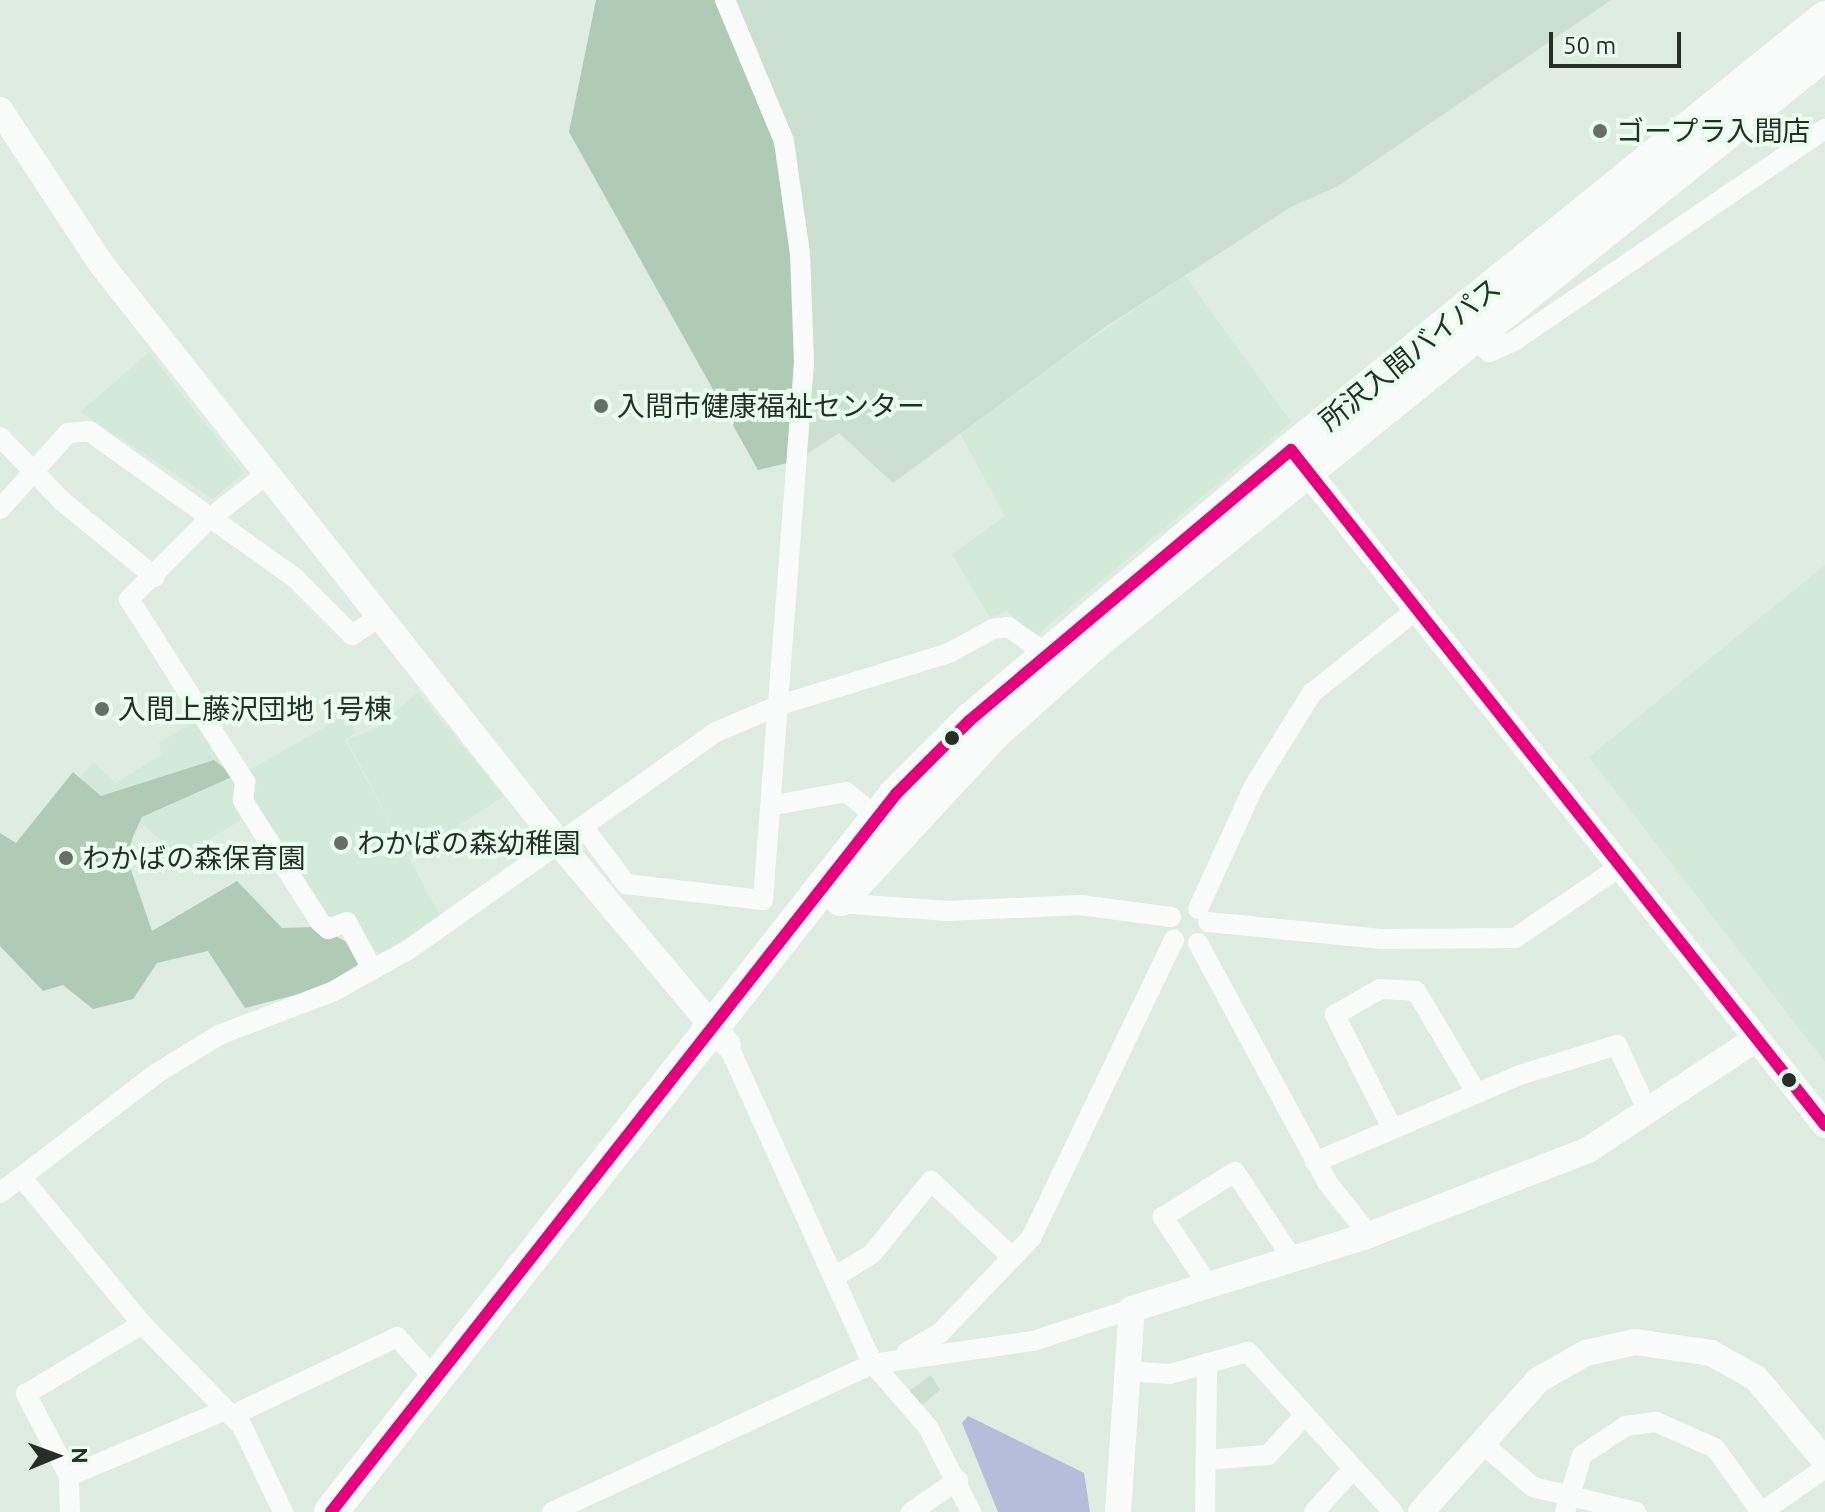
<!DOCTYPE html>
<html>
<head>
<meta charset="utf-8">
<style>
  body { margin:0 }
  #map { position:relative; width:1825px; height:1512px; overflow:hidden; background:#dfece2; font-family:Ubuntu,"Noto Sans JP",sans-serif }
  div>[style] { position:absolute }
  .built>* { inset:0; background:#d4ead9 }
  .green>* { inset:0; background:#cbe0cf }
  .forest>* { inset:0; background:#afcbb5 }
  .water>* { inset:0; background:#b4bdd9 }
  .minor>* { height:20px; margin:-10px; padding:0 10px; transform-origin:10px; border-radius:10px; background:#fafcfb }
  .tertiary>* { height:26px; margin:-13px; padding:0 13px; transform-origin:13px; border-radius:13px; background:#fafcfb }
  .trunk>* { height:34px; margin:-17px; padding:0 17px; transform-origin:17px; border-radius:17px; background:#fafcfb }
  .bus-1>* { height:12px; margin:-6px; padding:0 6px; transform-origin:6px; border-radius:6px; background:#e5007d }
  .dots>* { width:22px; height:22px; translate:-50% -50%; box-sizing:border-box; border:4px solid #e7ffec; border-radius:50% }
  span { translate:-50% -50%; white-space:nowrap; text-align:center; line-height:1.15; -webkit-text-stroke:8px #e7ffec; paint-order:stroke }
  .poi-label { font-size:28px; color:#252e27 }
  .left { translate:0 -50%; text-align:left }
  .street-label { font-size:28px; color:#252e27 }
  .north { position:absolute; left:16px; top:1416px; width:80px; height:80px; -webkit-text-stroke:6px #e7ffec; paint-order:stroke; rotate:89deg; font-size:22px; font-weight:700; line-height:32px; text-align:center; color:#252e27 }
  .north::after { content:''; display:block; margin:auto; width:28px; height:36px; background:#252e27; clip-path:polygon(50% 0,100% 100%,50% 72%,0 100%) }
  .scale { position:absolute; left:1549px; top:32px; width:132px; height:36px; box-sizing:border-box; border:4px solid #252e27; border-top:0; padding-left:10px; font-size:24px; line-height:28px; white-space:nowrap; color:#252e27; -webkit-text-stroke:6px #e7ffec; paint-order:stroke }
</style>
</head>
<body>
<div id="map">
  <div class="built">
    <i style="clip-path:polygon(1185px 275px,1291px 422px,1034px 637px,1007px 611px,990px 618px,952px 554px,1005px 516px,958px 430px)"></i>
    <i style="clip-path:polygon(149px 352px,244px 473px,213px 499px,80px 412px)"></i>
    <i style="clip-path:polygon(1825px 565px,1825px 1062px,1589px 757px)"></i>
    <i style="clip-path:polygon(418px 692px,504px 796px,409px 858px,441px 917px,382px 955px,323px 917px,249px 798px,257px 790px,246px 772px,346px 715px,356px 733px,345px 740px,398px 838px,347px 740px,378px 727px)"></i>
    <i style="clip-path:polygon(201px 718px,239px 790px,232px 797px,241px 820px,190px 851px,170px 848px,142px 824px,116px 864px,0 870px,93px 762px,116px 783px,161px 755px,159px 742px)"></i>
  </div>
  <div class="green">
    <i style="clip-path:polygon(725px 0,1611px 0,1338px 186px,1291px 207px,1105px 327px,893px 483px,839px 433px,796px 461px)"></i>
    <i style="clip-path:polygon(931px 1375px,940px 1390px,921px 1406px,908px 1392px)"></i>
  </div>
  <div class="forest">
    <i style="clip-path:polygon(596px 0,725px 0,784px 141px,800px 254px,796px 461px,758px 470px,569px 132px)"></i>
    <i style="clip-path:polygon(214px 760px,234px 776px,142px 817px,133px 836px,127px 858px,152px 931px,237px 881px,282px 928px,319px 927px,372px 956px,318px 989px,245px 1008px,208px 951px,157px 963px,133px 999px,93px 1009px,63px 985px,43px 991px,0 946px,0 833px,16px 843px,73px 772px,101px 796px)"></i>
  </div>
  <div class="water">
    <i style="clip-path:polygon(968px 1416px,1084px 1473px,1090px 1512px,998px 1512px,962px 1423px)"></i>
  </div>
  <div class="minor">
    <i style="left:1474px;top:339px;width:20px;rotate:41deg"></i>
    <i style="left:1489px;top:352px;width:27px;rotate:-24deg"></i>
    <i style="left:1514px;top:341px;width:376px;rotate:-34.3deg"></i>
    <i style="left:0;top:437px;width:89px;rotate:45.9deg"></i>
    <i style="left:62px;top:501px;width:120px;rotate:39.3deg"></i>
    <i style="left:267px;top:474px;width:72px;rotate:142.3deg"></i>
    <i style="left:210px;top:518px;width:115px;rotate:135deg"></i>
    <i style="left:129px;top:599px;width:217px;rotate:57.6deg"></i>
    <i style="left:245px;top:782px;width:19px;rotate:96deg"></i>
    <i style="left:243px;top:801px;width:143px;rotate:57.5deg"></i>
    <i style="left:320px;top:922px;width:11px;rotate:41deg"></i>
    <i style="left:328px;top:929px;width:20px;rotate:-20deg"></i>
    <i style="left:347px;top:922px;width:53px;rotate:62deg"></i>
    <i style="left:0;top:509px;width:102px;rotate:-48.2deg"></i>
    <i style="left:68px;top:433px;width:21px;rotate:-5deg"></i>
    <i style="left:89px;top:431px;width:253px;rotate:35.5deg"></i>
    <i style="left:295px;top:578px;width:81px;rotate:45deg"></i>
    <i style="left:352px;top:635px;width:33px;rotate:-33deg"></i>
    <i style="left:774px;top:805px;width:73px;rotate:-10.2deg"></i>
    <i style="left:846px;top:792px;width:40px;rotate:39deg"></i>
    <i style="left:585px;top:829px;width:69px;rotate:53.3deg"></i>
    <i style="left:626px;top:884px;width:138px;rotate:6.7deg"></i>
    <i style="left:763px;top:900px;width:540px;rotate:-85.64deg"></i>
    <i style="left:804px;top:362px;width:108px;rotate:-92.1deg"></i>
    <i style="left:800px;top:254px;width:114px;rotate:-98.1deg"></i>
    <i style="left:784px;top:141px;width:153px;rotate:-112.7deg"></i>
    <i style="left:837px;top:903px;width:111px;rotate:4.1deg"></i>
    <i style="left:948px;top:911px;width:132px;rotate:-2.6deg"></i>
    <i style="left:1080px;top:905px;width:92px;rotate:7.5deg"></i>
    <i style="left:1198px;top:909px;width:135px;rotate:-65.5deg"></i>
    <i style="left:1254px;top:786px;width:110px;rotate:-58.1deg"></i>
    <i style="left:1312px;top:693px;width:133px;rotate:-38.6deg"></i>
    <i style="left:1208px;top:922px;width:174px;rotate:5.6deg"></i>
    <i style="left:1381px;top:939px;width:134px;rotate:-0.4deg"></i>
    <i style="left:1515px;top:938px;width:127px;rotate:-34.1deg"></i>
    <i style="left:1198px;top:943px;width:272px;rotate:61.6deg"></i>
    <i style="left:1327px;top:1182px;width:68px;rotate:51.6deg"></i>
    <i style="left:728px;top:1045px;width:350px;rotate:65.6deg"></i>
    <i style="left:873px;top:1364px;width:84px;rotate:48.9deg"></i>
    <i style="left:928px;top:1427px;width:95px;rotate:63.2deg"></i>
    <i style="left:1392px;top:1128px;width:127px;rotate:-116.8deg"></i>
    <i style="left:1335px;top:1015px;width:52px;rotate:-30deg"></i>
    <i style="left:1380px;top:989px;width:36px;rotate:3deg"></i>
    <i style="left:1416px;top:991px;width:117px;rotate:59.3deg"></i>
    <i style="left:1315px;top:1162px;width:223px;rotate:-23deg"></i>
    <i style="left:1520px;top:1075px;width:102px;rotate:-17.2deg"></i>
    <i style="left:1617px;top:1045px;width:74px;rotate:65.2deg"></i>
    <i style="left:23px;top:1179px;width:188px;rotate:50.6deg"></i>
    <i style="left:142px;top:1324px;width:143px;rotate:45.6deg"></i>
    <i style="left:242px;top:1426px;width:95px;rotate:64.5deg"></i>
    <i style="left:0;top:1193px;width:198px;rotate:-37.4deg"></i>
    <i style="left:157px;top:1073px;width:73px;rotate:-31.5deg"></i>
    <i style="left:219px;top:1035px;width:123px;rotate:-20.9deg"></i>
    <i style="left:334px;top:991px;width:85px;rotate:-29deg"></i>
    <i style="left:408px;top:950px;width:377px;rotate:-35.3deg"></i>
    <i style="left:716px;top:732px;width:69px;rotate:-22.9deg"></i>
    <i style="left:780px;top:705px;width:177px;rotate:-17.1deg"></i>
    <i style="left:949px;top:653px;width:50px;rotate:-28.6deg"></i>
    <i style="left:993px;top:629px;width:15px;rotate:-8deg"></i>
    <i style="left:1008px;top:627px;width:47px;rotate:34.7deg"></i>
    <i style="left:834px;top:1277px;width:44px;rotate:-31.2deg"></i>
    <i style="left:872px;top:1254px;width:94px;rotate:-51.1deg"></i>
    <i style="left:931px;top:1181px;width:112px;rotate:43.2deg"></i>
    <i style="left:1208px;top:1285px;width:82px;rotate:-123.5deg"></i>
    <i style="left:1163px;top:1217px;width:85px;rotate:-32deg"></i>
    <i style="left:1235px;top:1172px;width:103px;rotate:56.5deg"></i>
    <i style="left:907px;top:1352px;width:38px;rotate:-30deg"></i>
    <i style="left:940px;top:1333px;width:132px;rotate:-46.2deg"></i>
    <i style="left:1031px;top:1238px;width:331px;rotate:-64.4deg"></i>
    <i style="left:1126px;top:1371px;width:44px;rotate:3.9deg"></i>
    <i style="left:1170px;top:1374px;width:81px;rotate:-15.8deg"></i>
    <i style="left:1248px;top:1352px;width:216px;rotate:47.8deg"></i>
    <i style="left:231px;top:1416px;width:184px;rotate:-25.4deg"></i>
    <i style="left:397px;top:1337px;width:58px;rotate:47.8deg"></i>
    <i style="left:1485px;top:1446px;width:63px;rotate:40.5deg"></i>
    <i style="left:1533px;top:1487px;width:106px;rotate:13.6deg"></i>
    <i style="left:1206px;top:1460px;width:62px;rotate:-4.6deg"></i>
    <i style="left:1268px;top:1455px;width:53px;rotate:-47.3deg"></i>
    <i style="left:69px;top:1476px;width:167px;rotate:-22.9deg"></i>
    <i style="left:70px;top:1512px;width:36px;rotate:-92deg"></i>
    <i style="left:69px;top:1476px;width:93px;rotate:-117.7deg"></i>
    <i style="left:26px;top:1394px;width:135px;rotate:-31.1deg"></i>
    <i style="left:552px;top:1512px;width:353px;rotate:-24.8deg"></i>
    <i style="left:873px;top:1364px;width:162px;rotate:-8.2deg"></i>
    <i style="left:1033px;top:1341px;width:104px;rotate:-17.9deg"></i>
    <i style="left:911px;top:1512px;width:57px;rotate:-34.2deg"></i>
    <i style="left:1205px;top:1512px;width:149px;rotate:-89.2deg"></i>
    <i style="left:1314px;top:1512px;width:58px;rotate:-47.8deg"></i>
    <i style="left:1565px;top:1512px;width:59px;rotate:-73.4deg"></i>
    <i style="left:1582px;top:1455px;width:53px;rotate:-33.4deg"></i>
    <i style="left:1626px;top:1426px;width:30px;rotate:-8deg"></i>
    <i style="left:1656px;top:1422px;width:64px;rotate:23.8deg"></i>
    <i style="left:1715px;top:1448px;width:79px;rotate:54.3deg"></i>
    <i style="left:1762px;top:1512px;width:77px;rotate:-34.9deg"></i>
  </div>
  <div class="tertiary">
    <i style="left:0;top:110px;width:186px;rotate:56.7deg"></i>
    <i style="left:102px;top:265px;width:742px;rotate:51.68deg"></i>
    <i style="left:562px;top:847px;width:258px;rotate:50deg"></i>
    <i style="left:1296px;top:457px;width:852px;rotate:51.62deg"></i>
    <i style="left:1118px;top:1512px;width:203px;rotate:-86.1deg"></i>
    <i style="left:1132px;top:1309px;width:248px;rotate:-17.3deg"></i>
    <i style="left:1369px;top:1235px;width:235px;rotate:-21.2deg"></i>
    <i style="left:1588px;top:1150px;width:201px;rotate:-33.5deg"></i>
    <i style="left:1421px;top:1512px;width:176px;rotate:-48.4deg"></i>
    <i style="left:1538px;top:1380px;width:55px;rotate:-29.4deg"></i>
    <i style="left:1586px;top:1353px;width:50px;rotate:-12.7deg"></i>
    <i style="left:1635px;top:1342px;width:77px;rotate:8.2deg"></i>
    <i style="left:1711px;top:1353px;width:51px;rotate:29.1deg"></i>
    <i style="left:1756px;top:1378px;width:108px;rotate:50.3deg"></i>
  </div>
  <div class="trunk">
    <i style="left:841px;top:899px;width:226px;rotate:-47.3deg"></i>
    <i style="left:994px;top:733px;width:138px;rotate:-41.8deg"></i>
    <i style="left:1097px;top:641px;width:936px;rotate:-38.93deg"></i>
    <i style="left:331px;top:1512px;width:914px;rotate:-51.8deg"></i>
    <i style="left:896px;top:794px;width:103px;rotate:-45deg"></i>
    <i style="left:969px;top:721px;width:421px;rotate:-40.1deg"></i>
    <i style="left:1291px;top:450px;width:687px;rotate:-38.97deg"></i>
  </div>
  <div class="bus-1">
    <i style="left:331px;top:1512px;width:914px;rotate:-51.8deg"></i>
    <i style="left:896px;top:794px;width:103px;rotate:-45deg"></i>
    <i style="left:969px;top:721px;width:421px;rotate:-40.1deg"></i>
    <i style="left:1291px;top:450px;width:861px;rotate:51.65deg"></i>
  </div>
  <div class="dots">
    <i style="left:1600px;top:131px;background:#667068"></i>
    <i style="left:601px;top:406px;background:#667068"></i>
    <i style="left:102px;top:709px;background:#667068"></i>
    <i style="left:952px;top:738px;background:#252e27"></i>
    <i style="left:341px;top:843px;background:#667068"></i>
    <i style="left:66px;top:858px;background:#667068"></i>
    <i style="left:1789px;top:1080px;background:#252e27"></i>
  </div>
  <div class="poi-label">
    <span class="left" style="left:1616px;top:131px">ゴープラ入間店</span>
    <span class="left" style="left:617px;top:406px">入間市健康福祉センター</span>
    <span class="left" style="left:118px;top:709px">入間上藤沢団地 1号棟</span>
    <span class="left" style="left:357px;top:843px">わかばの森幼稚園</span>
    <span class="left" style="left:82px;top:858px">わかばの森保育園</span>
  </div>
  <div class="street-label">
    <span style="left:1410px;top:354px;rotate:-39deg">所沢入間バイパス</span>
  </div>
  <div class="north">N</div>
  <div class="scale">50 m</div>
</div>
</body>
</html>
